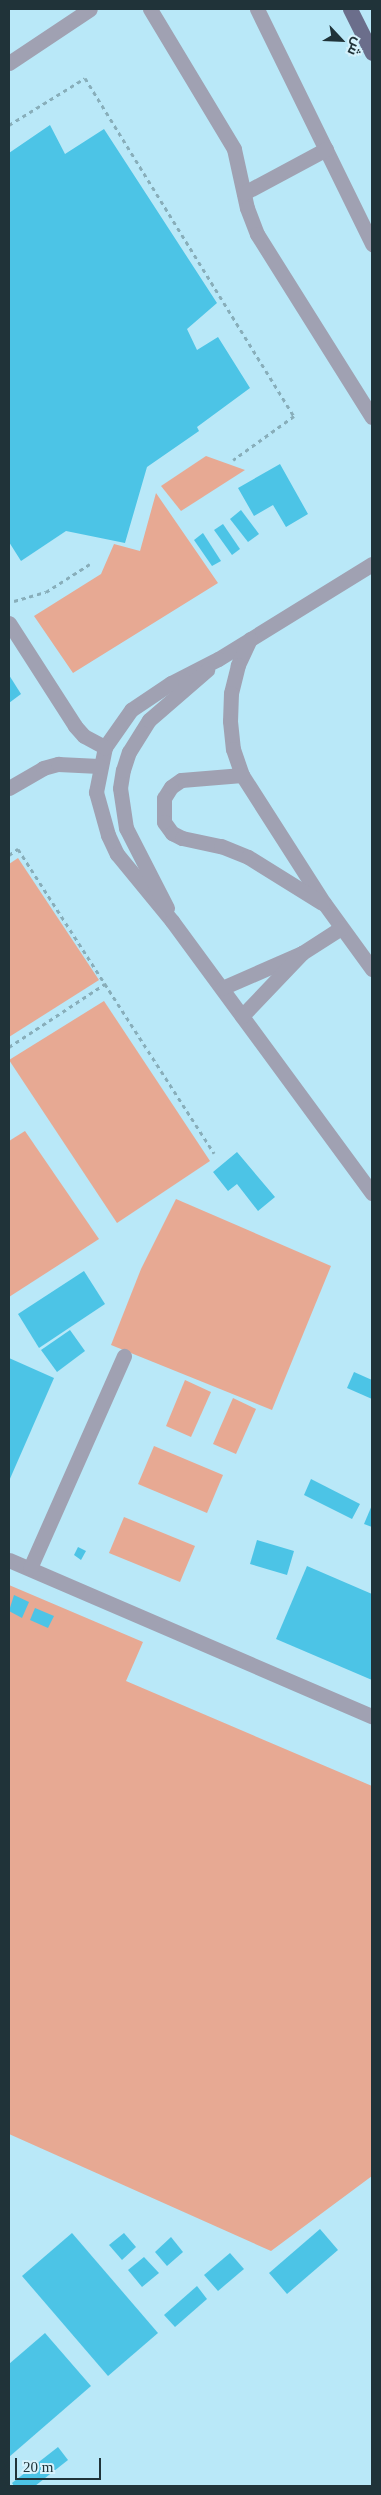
<!DOCTYPE html>
<html>
<head>
<meta charset="utf-8">
<style>
  body { margin:0 }
  #map { position:relative; width:381px; height:2495px; overflow:hidden; background:#b9e8f8; font-family:"Times New Roman",Cairo,serif }
  div>[style] { position:absolute }
  .green>* { inset:0; background:#e7a993 }
  .building>* { inset:0; background:#4cc4e6 }
  .path>* { height:3px; margin-top:-1.5px; transform-origin:0; background:repeating-linear-gradient(90deg,#88aeba 0 4px,transparent 0 8px) }
  .minor>* { height:15px; margin:-7.5px; padding:0 7.5px; transform-origin:7.5px; border-radius:7.5px; background:#a0a1b2 }
  .major>* { height:15px; margin:-7.5px; padding:0 7.5px; transform-origin:7.5px; border-radius:7.5px; background:#6b6e8b }
  span { translate:-50% -50%; white-space:nowrap; text-align:center; line-height:1.15; -webkit-text-stroke:4.5px #d6f2fc; paint-order:stroke }
  .frame { position:absolute; inset:0; border:10px solid #203339; pointer-events:none }
  .north { position:absolute; left:316px; top:15px; width:50px; height:50px; -webkit-text-stroke:4px #d6f2fc; paint-order:stroke; rotate:115deg; font-size:14px; font-weight:700; line-height:20px; text-align:center; color:#203339 }
  .north::after { content:''; display:block; margin:auto; width:18px; height:22px; background:#203339; clip-path:polygon(50% 0,100% 100%,50% 72%,0 100%) }
  .scale { position:absolute; left:15px; top:2458px; width:86px; height:22px; box-sizing:border-box; border:2px solid #203339; border-top:0; padding-left:6px; font-size:15px; line-height:18px; white-space:nowrap; color:#203339; -webkit-text-stroke:4px #d6f2fc; paint-order:stroke }
</style>
</head>
<body>
<div id="map">
  <div class="green">
    <i style="clip-path:polygon(206px 456px,245px 470px,181px 511px,161px 486px)"></i>
    <i style="clip-path:polygon(156px 493px,218px 583px,73px 673px,34px 616px,101px 574px,114px 544px,140px 551px)"></i>
    <i style="clip-path:polygon(18px 858px,99px 980px,9px 1037px,9px 864px)"></i>
    <i style="clip-path:polygon(104px 1001px,210px 1161px,117px 1223px,9px 1060px)"></i>
    <i style="clip-path:polygon(25px 1131px,99px 1239px,9px 1297px,9px 1141px)"></i>
    <i style="clip-path:polygon(176px 1199px,331px 1266px,272px 1410px,111px 1345px,141px 1269px)"></i>
    <i style="clip-path:polygon(185px 1380px,211px 1392px,191px 1437px,166px 1426px)"></i>
    <i style="clip-path:polygon(233px 1398px,256px 1409px,236px 1454px,213px 1444px)"></i>
    <i style="clip-path:polygon(154px 1446px,223px 1475px,207px 1513px,138px 1484px)"></i>
    <i style="clip-path:polygon(124px 1517px,195px 1546px,180px 1582px,109px 1553px)"></i>
    <i style="clip-path:polygon(9px 1585px,143px 1642px,126px 1681px,372px 1786px,372px 2176px,271px 2251px,9px 2134px)"></i>
  </div>
  <div class="building">
    <i style="clip-path:polygon(50px 125px,65px 154px,104px 129px,217px 303px,187px 329px,197px 350px,218px 337px,250px 388px,197px 427px,199px 431px,147px 467px,125px 543px,66px 531px,21px 561px,9px 542px,9px 153px)"></i>
    <i style="clip-path:polygon(280px 464px,308px 514px,286px 527px,273px 505px,254px 516px,238px 488px)"></i>
    <i style="clip-path:polygon(241px 510px,259px 534px,248px 542px,230px 519px)"></i>
    <i style="clip-path:polygon(223px 524px,240px 549px,232px 555px,214px 530px)"></i>
    <i style="clip-path:polygon(203px 533px,221px 561px,212px 566px,194px 540px)"></i>
    <i style="clip-path:polygon(9px 675px,21px 694px,9px 703px)"></i>
    <i style="clip-path:polygon(237px 1152px,275px 1197px,258px 1211px,237px 1184px,228px 1191px,213px 1172px)"></i>
    <i style="clip-path:polygon(84px 1271px,105px 1304px,39px 1348px,18px 1314px)"></i>
    <i style="clip-path:polygon(70px 1330px,85px 1351px,57px 1372px,41px 1350px)"></i>
    <i style="clip-path:polygon(9px 1358px,54px 1378px,9px 1481px)"></i>
    <i style="clip-path:polygon(354px 1372px,372px 1380px,372px 1399px,347px 1388px)"></i>
    <i style="clip-path:polygon(311px 1479px,360px 1504px,352px 1519px,304px 1495px)"></i>
    <i style="clip-path:polygon(372px 1505px,372px 1527px,364px 1524px)"></i>
    <i style="clip-path:polygon(257px 1540px,294px 1551px,287px 1575px,250px 1564px)"></i>
    <i style="clip-path:polygon(78px 1547px,86px 1551px,81px 1560px,74px 1555px)"></i>
    <i style="clip-path:polygon(307px 1566px,372px 1594px,372px 1680px,276px 1639px)"></i>
    <i style="clip-path:polygon(14px 1595px,29px 1602px,22px 1618px,9px 1611px)"></i>
    <i style="clip-path:polygon(35px 1608px,54px 1616px,48px 1628px,30px 1620px)"></i>
    <i style="clip-path:polygon(320px 2229px,338px 2250px,287px 2294px,269px 2273px)"></i>
    <i style="clip-path:polygon(72px 2233px,158px 2333px,108px 2376px,22px 2276px)"></i>
    <i style="clip-path:polygon(124px 2233px,136px 2247px,122px 2260px,109px 2245px)"></i>
    <i style="clip-path:polygon(171px 2237px,183px 2252px,167px 2266px,155px 2252px)"></i>
    <i style="clip-path:polygon(230px 2253px,244px 2269px,218px 2291px,204px 2275px)"></i>
    <i style="clip-path:polygon(144px 2257px,159px 2273px,142px 2287px,128px 2270px)"></i>
    <i style="clip-path:polygon(197px 2286px,207px 2299px,175px 2327px,164px 2315px)"></i>
    <i style="clip-path:polygon(45px 2333px,91px 2386px,9px 2457px,9px 2364px)"></i>
    <i style="clip-path:polygon(58px 2447px,68px 2460px,35px 2486px,14px 2486px,12px 2483px)"></i>
  </div>
  <div class="path">
    <i style="left:9px;top:125px;width:89px;rotate:-31.7deg"></i>
    <i style="left:85px;top:78px;width:397px;rotate:58.3deg"></i>
    <i style="left:294px;top:416px;width:75px;rotate:144.2deg"></i>
    <i style="left:14px;top:601px;width:33px;rotate:-16deg"></i>
    <i style="left:46px;top:592px;width:52px;rotate:-32.5deg"></i>
    <i style="left:9px;top:855px;width:11px;rotate:-34deg"></i>
    <i style="left:18px;top:849px;width:362px;rotate:57.2deg"></i>
    <i style="left:9px;top:1047px;width:115px;rotate:-33.3deg"></i>
  </div>
  <div class="minor">
    <i style="left:150px;top:9px;width:163px;rotate:59deg"></i>
    <i style="left:234px;top:149px;width:60px;rotate:77.6deg"></i>
    <i style="left:247px;top:208px;width:28px;rotate:69deg"></i>
    <i style="left:257px;top:234px;width:216px;rotate:57.9deg"></i>
    <i style="left:257px;top:9px;width:262px;rotate:63.9deg"></i>
    <i style="left:9px;top:63px;width:97px;rotate:-33.7deg"></i>
    <i style="left:244px;top:193px;width:93px;rotate:-28.2deg"></i>
    <i style="left:372px;top:564px;width:181px;rotate:148.3deg"></i>
    <i style="left:218px;top:659px;width:53px;rotate:152.9deg"></i>
    <i style="left:171px;top:683px;width:48px;rotate:146deg"></i>
    <i style="left:131px;top:710px;width:45px;rotate:125.1deg"></i>
    <i style="left:105px;top:747px;width:46px;rotate:101.3deg"></i>
    <i style="left:96px;top:792px;width:45px;rotate:74.4deg"></i>
    <i style="left:108px;top:835px;width:21px;rotate:65deg"></i>
    <i style="left:117px;top:854px;width:87px;rotate:50.6deg"></i>
    <i style="left:172px;top:921px;width:338px;rotate:53.7deg"></i>
    <i style="left:9px;top:623px;width:122px;rotate:57.3deg"></i>
    <i style="left:75px;top:726px;width:13px;rotate:48deg"></i>
    <i style="left:84px;top:736px;width:24px;rotate:28deg"></i>
    <i style="left:250px;top:639px;width:29px;rotate:115deg"></i>
    <i style="left:238px;top:665px;width:29px;rotate:104deg"></i>
    <i style="left:231px;top:693px;width:28px;rotate:92deg"></i>
    <i style="left:230px;top:721px;width:28px;rotate:84deg"></i>
    <i style="left:233px;top:749px;width:28px;rotate:71deg"></i>
    <i style="left:242px;top:775px;width:152px;rotate:57.4deg"></i>
    <i style="left:324px;top:903px;width:82px;rotate:54deg"></i>
    <i style="left:242px;top:775px;width:61px;rotate:175.3deg"></i>
    <i style="left:181px;top:780px;width:12px;rotate:145deg"></i>
    <i style="left:171px;top:787px;width:13px;rotate:122deg"></i>
    <i style="left:164px;top:798px;width:24px;rotate:90deg"></i>
    <i style="left:164px;top:822px;width:14px;rotate:54deg"></i>
    <i style="left:172px;top:833px;width:11px;rotate:27deg"></i>
    <i style="left:182px;top:838px;width:40px;rotate:12deg"></i>
    <i style="left:221px;top:846px;width:29px;rotate:22deg"></i>
    <i style="left:248px;top:857px;width:87px;rotate:31.9deg"></i>
    <i style="left:9px;top:788px;width:39px;rotate:-30deg"></i>
    <i style="left:43px;top:768px;width:16px;rotate:-15deg"></i>
    <i style="left:58px;top:764px;width:41px;rotate:2.8deg"></i>
    <i style="left:167px;top:908px;width:90px;rotate:-117.1deg"></i>
    <i style="left:126px;top:828px;width:40px;rotate:-98.5deg"></i>
    <i style="left:120px;top:788px;width:18px;rotate:-81deg"></i>
    <i style="left:123px;top:770px;width:19px;rotate:-72deg"></i>
    <i style="left:129px;top:752px;width:38px;rotate:-58deg"></i>
    <i style="left:149px;top:720px;width:77px;rotate:-40.8deg"></i>
    <i style="left:222px;top:988px;width:87px;rotate:-23.6deg"></i>
    <i style="left:302px;top:953px;width:46px;rotate:-32.7deg"></i>
    <i style="left:242px;top:1016px;width:87px;rotate:-46.4deg"></i>
    <i style="left:9px;top:1560px;width:395px;rotate:23.3deg"></i>
    <i style="left:30px;top:1568px;width:232px;rotate:-66.1deg"></i>
  </div>
  <div class="major">
    <i style="left:350px;top:9px;width:49px;rotate:63.4deg"></i>
  </div>
  <div class="frame"></div>
  <div class="north">ش</div>
  <div class="scale">20 m</div>
</div>
</body>
</html>
